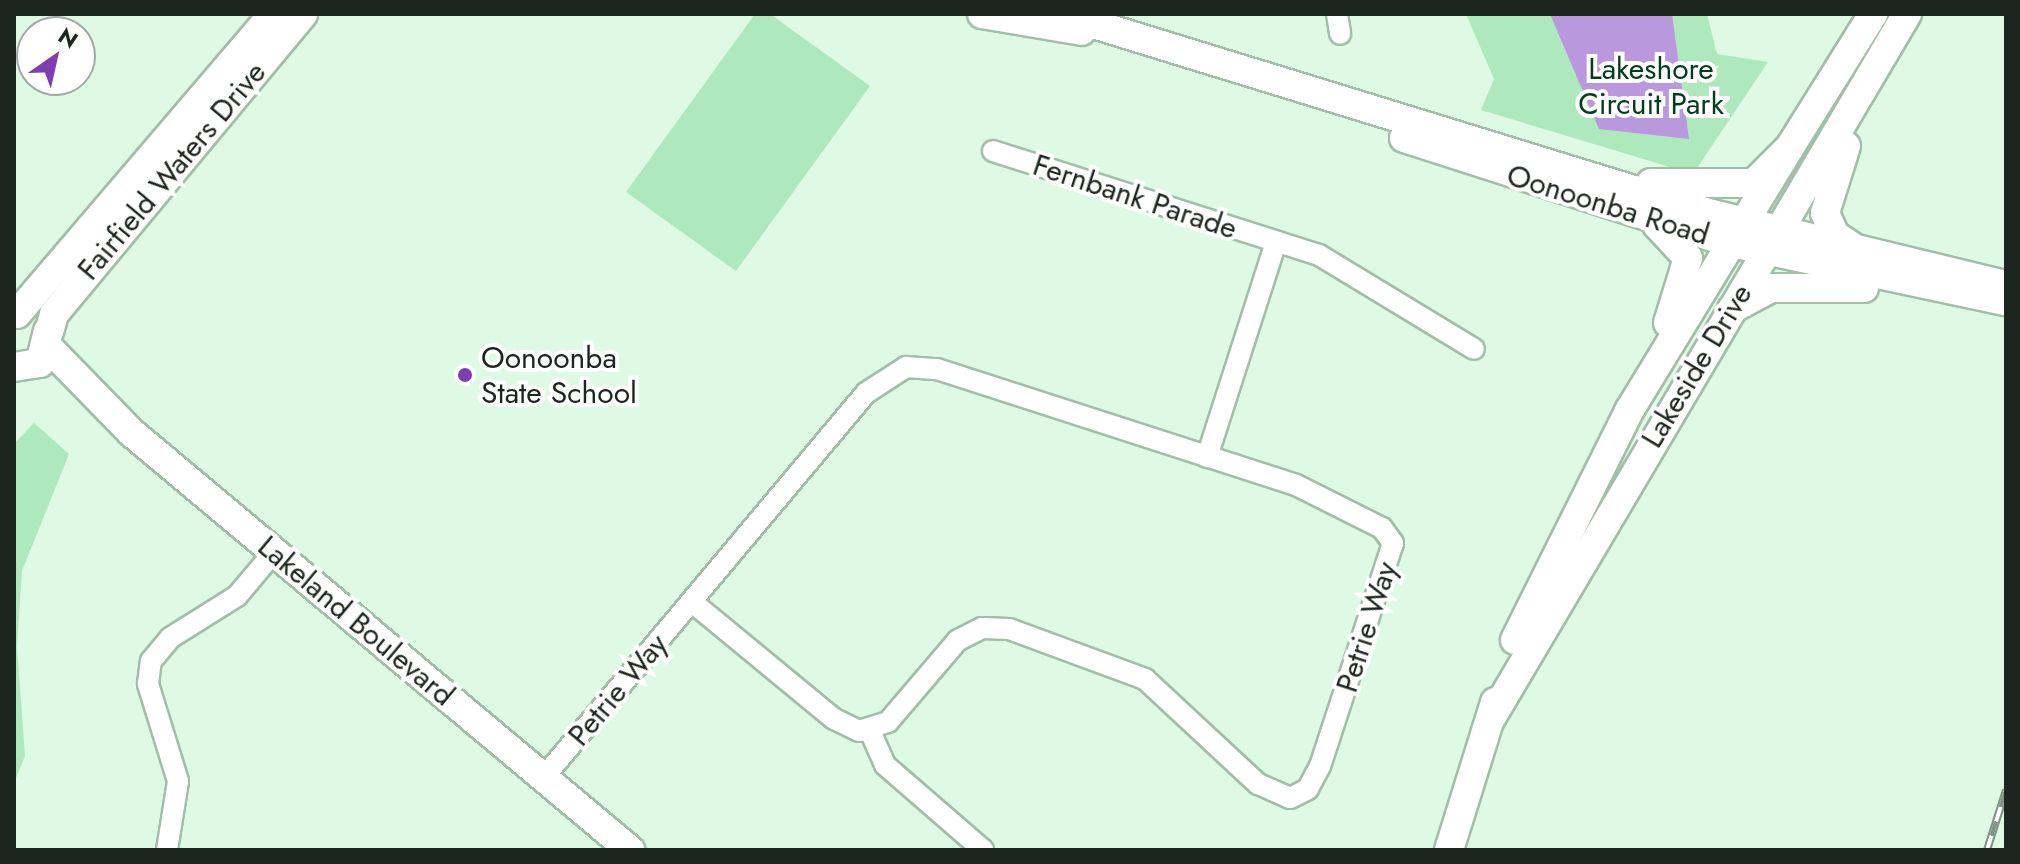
<!DOCTYPE html>
<html>
<head>
<meta charset="utf-8">
<style>
  body { margin:0 }
  #map { position:relative; width:2020px; height:864px; overflow:hidden; background:#def9e4; font-family:Jost,sans-serif }
  div>[style] { position:absolute }
  .green>* { inset:0; background:#ade9bc }
  .water>* { inset:0; background:#ba98dd }
  .roads { filter:drop-shadow(2px 0 #a2bda8) drop-shadow(-2px 0 #a2bda8) drop-shadow(0 2px #a2bda8) drop-shadow(0 -2px #a2bda8) }
  .street>* { height:20px; margin:-10px; padding:0 10px; transform-origin:10px; border-radius:10px; background:#fff }
  .secondary>* { height:28px; margin:-14px; padding:0 14px; transform-origin:14px; border-radius:14px; background:#fff }
  .rail>* { height:8px; margin-top:-4px; transform-origin:0; background:repeating-linear-gradient(90deg,#fff 0 15px,#819385 0 30px); box-sizing:border-box; border-block:2px solid #819385 }
  .dots>* { width:22px; height:22px; translate:-50% -50%; box-sizing:border-box; border:4px solid #fff; border-radius:50% }
  span { translate:-50% -50%; white-space:nowrap; text-align:center; line-height:1.15; -webkit-text-stroke:8px #fff; paint-order:stroke }
  .park-label { font-size:30px; color:#023c1c }
  .street-label { font-size:30px; color:#1c261e }
  .poi-label { font-size:30px; color:#1c261e }
  .left { translate:0 -50%; text-align:left }
  .frame { position:absolute; inset:0; border:16px solid #1c261e; pointer-events:none }
  .north { position:absolute; left:16px; top:16px; width:80px; height:80px; box-sizing:border-box; background:#fff; border:2px solid #a4a8a5; border-radius:50%; rotate:34deg; font-size:22px; font-weight:700; line-height:32px; text-align:center; color:#1c261e }
  .north::after { content:''; display:block; margin:auto; width:28px; height:36px; background:#7f3eb2; clip-path:polygon(50% 0,100% 100%,50% 72%,0 100%) }
</style>
</head>
<body>
<div id="map">
  <div class="green">
    <i style="clip-path:polygon(755px 14px,770px 14px,870px 86px,736px 271px,626px 192px)"></i>
    <i style="clip-path:polygon(1466px 14px,1707px 14px,1717px 54px,1768px 62px,1693px 174px,1481px 110px,1494px 79px)"></i>
    <i style="clip-path:polygon(34px 423px,69px 454px,22px 571px,17px 646px,25px 756px,14px 783px,14px 444px)"></i>
  </div>
  <div class="water">
    <i style="clip-path:polygon(1550px 14px,1672px 14px,1689px 139px,1599px 129px)"></i>
  </div>
  <div class="roads">
    <div class="street">
      <i style="left:1337px;top:14px;width:20px;rotate:81deg"></i>
      <i style="left:993px;top:151px;width:342px;rotate:17.7deg"></i>
      <i style="left:1319px;top:255px;width:181px;rotate:31.2deg"></i>
      <i style="left:1207px;top:457px;width:226px;rotate:-72.2deg"></i>
      <i style="left:870px;top:731px;width:37px;rotate:66deg"></i>
      <i style="left:885px;top:765px;width:130px;rotate:40.9deg"></i>
      <i style="left:544px;top:777px;width:501px;rotate:-50.02deg"></i>
      <i style="left:866px;top:393px;width:48px;rotate:-33deg"></i>
      <i style="left:906px;top:367px;width:31px;rotate:4deg"></i>
      <i style="left:937px;top:369px;width:377px;rotate:17.9deg"></i>
      <i style="left:1296px;top:485px;width:96px;rotate:26.6deg"></i>
      <i style="left:1382px;top:528px;width:19px;rotate:54deg"></i>
      <i style="left:1393px;top:543px;width:235px;rotate:108.1deg"></i>
      <i style="left:1320px;top:766px;width:26px;rotate:118deg"></i>
      <i style="left:1308px;top:789px;width:20px;rotate:153deg"></i>
      <i style="left:1290px;top:798px;width:35px;rotate:-156deg"></i>
      <i style="left:1258px;top:784px;width:154px;rotate:-137.1deg"></i>
      <i style="left:1145px;top:679px;width:145px;rotate:-159.8deg"></i>
      <i style="left:1009px;top:629px;width:27px;rotate:-178deg"></i>
      <i style="left:982px;top:628px;width:27px;rotate:153deg"></i>
      <i style="left:958px;top:640px;width:108px;rotate:130.5deg"></i>
      <i style="left:888px;top:722px;width:30px;rotate:163deg"></i>
      <i style="left:859px;top:731px;width:28px;rotate:-154deg"></i>
      <i style="left:834px;top:719px;width:184px;rotate:-140.5deg"></i>
      <i style="left:167px;top:850px;width:70px;rotate:-80.9deg"></i>
      <i style="left:178px;top:781px;width:102px;rotate:-107.2deg"></i>
      <i style="left:148px;top:684px;width:23px;rotate:-83deg"></i>
      <i style="left:151px;top:661px;width:30px;rotate:-50deg"></i>
      <i style="left:170px;top:638px;width:79px;rotate:-32.1deg"></i>
      <i style="left:237px;top:596px;width:57px;rotate:-49.9deg"></i>
    </div>
    <div class="secondary">
      <i style="left:982px;top:14px;width:101px;rotate:9.6deg"></i>
      <i style="left:1061px;top:14px;width:681px;rotate:17.08deg"></i>
      <i style="left:1712px;top:214px;width:302px;rotate:13.6deg"></i>
      <i style="left:1404px;top:138px;width:344px;rotate:17.8deg"></i>
      <i style="left:1732px;top:243px;width:280px;rotate:12deg"></i>
      <i style="left:1846px;top:146px;width:70px;rotate:107.4deg"></i>
      <i style="left:1825px;top:213px;width:24px;rotate:66deg"></i>
      <i style="left:1835px;top:235px;width:23px;rotate:34deg"></i>
      <i style="left:1651px;top:183px;width:103px"></i>
      <i style="left:1754px;top:183px;width:51px;rotate:-45deg"></i>
      <i style="left:1790px;top:147px;width:157px;rotate:-58deg"></i>
      <i style="left:1657px;top:225px;width:45px;rotate:46.8deg"></i>
      <i style="left:1688px;top:258px;width:68px;rotate:107.1deg"></i>
      <i style="left:1732px;top:309px;width:44px;rotate:-28.3deg"></i>
      <i style="left:1771px;top:288px;width:93px"></i>
      <i style="left:17px;top:314px;width:394px;rotate:-49.5deg"></i>
      <i style="left:49px;top:332px;width:19px;rotate:-74deg"></i>
      <i style="left:54px;top:314px;width:390px;rotate:-50.3deg"></i>
      <i style="left:49px;top:348px;width:119px;rotate:45.7deg"></i>
      <i style="left:132px;top:433px;width:650px;rotate:39.94deg"></i>
      <i style="left:14px;top:367px;width:26px;rotate:-9deg"></i>
      <i style="left:40px;top:363px;width:33px;rotate:-76deg"></i>
      <i style="left:1515px;top:640px;width:256px;rotate:-63.5deg"></i>
      <i style="left:1629px;top:411px;width:309px;rotate:-58.6deg"></i>
      <i style="left:1490px;top:720px;width:820px;rotate:-59.43deg"></i>
      <i style="left:1449px;top:850px;width:155px;rotate:-72.7deg"></i>
    </div>
  </div>
  <div class="rail">
    <i style="left:1987px;top:850px;width:63px;rotate:-72.4deg"></i>
  </div>
  <div class="dots">
    <i style="left:465px;top:375px;background:#7f3eb2"></i>
  </div>
  <div class="park-label">
    <span style="left:1651px;top:86px">Lakeshore<br>Circuit Park</span>
  </div>
  <div class="street-label">
    <span style="left:172px;top:171px;rotate:-50deg">Fairfield Waters Drive</span>
    <span style="left:1135px;top:197px;rotate:18deg">Fernbank Parade</span>
    <span style="left:1608px;top:205px;rotate:17deg">Oonoonba Road</span>
    <span style="left:1697px;top:366px;rotate:-59deg">Lakeside Drive</span>
    <span style="left:356px;top:621px;rotate:40deg">Lakeland Boulevard</span>
    <span style="left:1367px;top:627px;rotate:-72deg">Petrie Way</span>
    <span style="left:618px;top:690px;rotate:-50deg">Petrie Way</span>
  </div>
  <div class="poi-label">
    <span class="left" style="left:481px;top:375px">Oonoonba<br>State School</span>
  </div>
  <div class="frame"></div>
  <div class="north">N</div>
</div>
</body>
</html>
